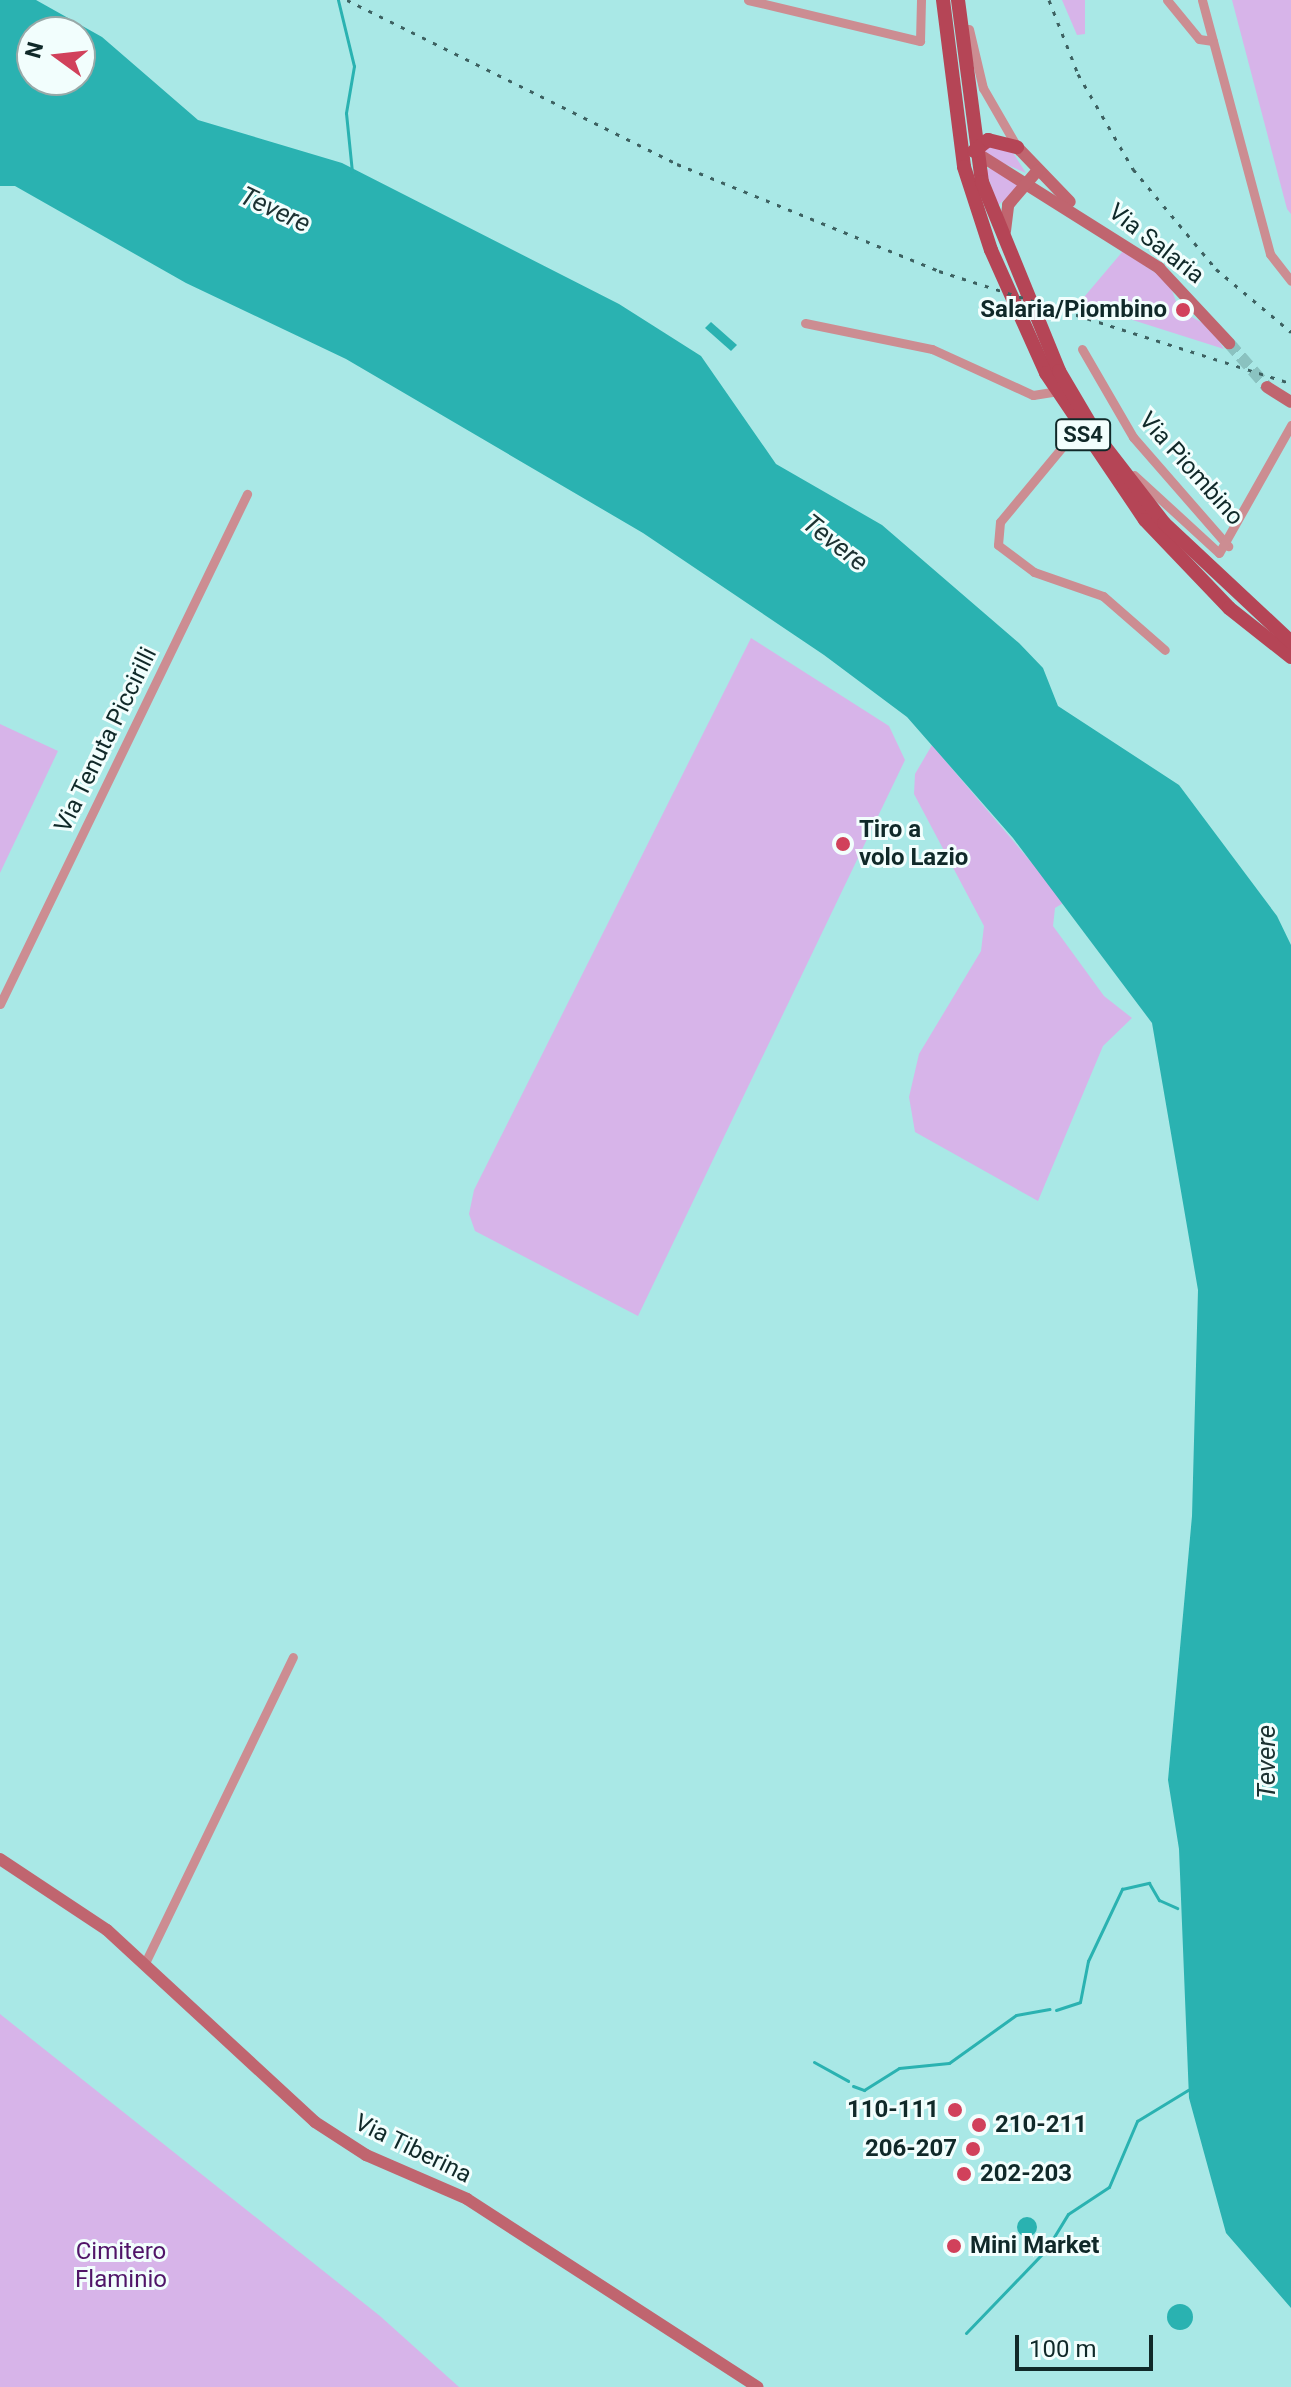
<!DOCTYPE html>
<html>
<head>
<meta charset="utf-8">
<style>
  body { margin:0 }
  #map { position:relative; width:1291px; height:2387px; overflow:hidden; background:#a9e8e6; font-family:Roboto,sans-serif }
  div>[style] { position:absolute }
  .green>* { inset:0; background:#d7b4e9 }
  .water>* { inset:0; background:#2ab2b1 }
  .round { border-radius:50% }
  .stream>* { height:3px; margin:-1.5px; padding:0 1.5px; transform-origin:1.5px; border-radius:1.5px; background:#2ab2b1 }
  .secondary-tunnel>* { height:12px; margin-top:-6px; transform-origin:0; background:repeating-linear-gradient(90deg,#8ac2c0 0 12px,transparent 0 18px) }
  .street>* { height:9px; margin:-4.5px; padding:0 4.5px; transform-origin:4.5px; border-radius:4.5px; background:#cc8d92 }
  .secondary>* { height:12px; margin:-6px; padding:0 6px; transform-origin:6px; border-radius:6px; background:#c0656f }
  .primary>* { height:14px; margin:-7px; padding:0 7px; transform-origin:7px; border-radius:7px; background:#b54556 }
  .rail>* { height:3px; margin-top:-1.5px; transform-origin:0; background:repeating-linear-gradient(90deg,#3d6161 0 4px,transparent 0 12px) }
  .dots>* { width:22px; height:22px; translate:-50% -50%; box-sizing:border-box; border:4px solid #f2fefd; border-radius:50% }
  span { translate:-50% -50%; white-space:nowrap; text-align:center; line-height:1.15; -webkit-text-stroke:6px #f2fefd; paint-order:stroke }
  .shield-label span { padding:2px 6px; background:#f2fefd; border:2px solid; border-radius:6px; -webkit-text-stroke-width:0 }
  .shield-label { font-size:22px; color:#102929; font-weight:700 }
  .street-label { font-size:24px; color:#102929 }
  .poi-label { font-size:24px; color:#102929; font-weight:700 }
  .right { translate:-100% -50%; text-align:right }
  .left { translate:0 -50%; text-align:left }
  .park-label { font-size:24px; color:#501568 }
  .water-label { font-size:26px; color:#1c3232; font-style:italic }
  .north { position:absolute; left:16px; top:16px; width:80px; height:80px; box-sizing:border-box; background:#f2fefd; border:2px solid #98a9a8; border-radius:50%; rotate:285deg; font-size:22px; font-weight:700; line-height:32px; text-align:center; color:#102929 }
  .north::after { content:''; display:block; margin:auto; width:28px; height:36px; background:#d1415b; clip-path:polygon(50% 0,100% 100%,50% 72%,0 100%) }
  .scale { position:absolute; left:1015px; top:2335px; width:138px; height:36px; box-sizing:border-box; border:4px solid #102929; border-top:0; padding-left:10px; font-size:24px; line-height:28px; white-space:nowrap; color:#102929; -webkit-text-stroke:6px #f2fefd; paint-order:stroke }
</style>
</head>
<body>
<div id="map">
  <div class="green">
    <i style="clip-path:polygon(1062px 0,1085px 0,1085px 34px,1077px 35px)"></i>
    <i style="clip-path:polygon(1232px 0,1291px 0,1291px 214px,1287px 209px)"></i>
    <i style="clip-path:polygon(984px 147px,1010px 148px,1026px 173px,986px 156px)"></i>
    <i style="clip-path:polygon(990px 168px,1023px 185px,998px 205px,986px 171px)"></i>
    <i style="clip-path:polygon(1123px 251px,1169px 282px,1179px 310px,1210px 327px,1224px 349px,1079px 303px)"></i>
    <i style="clip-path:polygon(751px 638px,889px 726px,905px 760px,638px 1316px,475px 1231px,469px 1214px,474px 1190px)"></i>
    <i style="clip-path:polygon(0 724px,58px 751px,0 873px)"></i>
    <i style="clip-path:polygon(932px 745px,1065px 902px,1055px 908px,1053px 926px,1104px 996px,1132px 1018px,1103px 1046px,1038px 1201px,915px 1132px,909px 1097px,919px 1054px,981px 951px,984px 926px,914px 794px,915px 774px)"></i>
    <i style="clip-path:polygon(0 2014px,380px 2316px,459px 2387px,0 2387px)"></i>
  </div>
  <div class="water">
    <i style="clip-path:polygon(evenodd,0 0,36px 0,102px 37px,198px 120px,342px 163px,619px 304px,701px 356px,776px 464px,882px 525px,1019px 643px,1043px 668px,1058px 706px,1179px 785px,1277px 916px,1291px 945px,1291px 2308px,1226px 2233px,1189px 2098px,1179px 1849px,1168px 1780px,1192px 1516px,1198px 1290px,1152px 1023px,1013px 838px,907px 717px,824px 655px,643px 533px,346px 359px,186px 283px,15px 186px,0 186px,0 0,32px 32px,80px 32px,80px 80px,32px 80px,32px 32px)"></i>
    <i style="clip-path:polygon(711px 322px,737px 345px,731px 351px,705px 328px)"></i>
    <i class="round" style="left:1017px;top:2217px;width:20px;height:20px"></i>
    <i class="round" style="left:1167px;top:2304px;width:26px;height:26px"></i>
  </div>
  <div class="stream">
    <i style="left:338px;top:0;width:68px;rotate:76.4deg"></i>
    <i style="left:354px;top:66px;width:48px;rotate:99.7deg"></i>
    <i style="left:346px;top:113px;width:59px;rotate:84.2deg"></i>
    <i style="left:1056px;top:2010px;width:25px;rotate:-18deg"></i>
    <i style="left:1080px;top:2002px;width:42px;rotate:-79deg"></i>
    <i style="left:1088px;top:1961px;width:80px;rotate:-64.7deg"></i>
    <i style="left:1122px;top:1889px;width:28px;rotate:-13deg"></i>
    <i style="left:1149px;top:1883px;width:20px;rotate:60deg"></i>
    <i style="left:1159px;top:1900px;width:20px;rotate:24deg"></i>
    <i style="left:814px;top:2062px;width:39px;rotate:29deg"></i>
    <i style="left:853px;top:2086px;width:12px;rotate:20deg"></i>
    <i style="left:864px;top:2090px;width:41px;rotate:-32.2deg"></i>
    <i style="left:899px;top:2068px;width:50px;rotate:-5.7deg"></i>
    <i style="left:949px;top:2063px;width:82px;rotate:-35.6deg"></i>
    <i style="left:1016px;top:2015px;width:34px;rotate:-10deg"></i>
    <i style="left:966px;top:2333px;width:115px;rotate:-46.1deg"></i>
    <i style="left:1046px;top:2250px;width:42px;rotate:-58.6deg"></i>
    <i style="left:1068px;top:2214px;width:49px;rotate:-33.4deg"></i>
    <i style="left:1109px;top:2187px;width:72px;rotate:-67deg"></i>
    <i style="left:1137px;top:2121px;width:60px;rotate:-31.3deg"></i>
  </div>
  <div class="secondary-tunnel">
    <i style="left:1229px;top:343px;width:58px;rotate:49.2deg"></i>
  </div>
  <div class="street">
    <i style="left:748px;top:0;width:177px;rotate:13.4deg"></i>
    <i style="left:920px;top:41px;width:41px;rotate:-88.6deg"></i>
    <i style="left:1167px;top:0;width:50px;rotate:50.6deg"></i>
    <i style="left:1199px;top:39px;width:14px;rotate:8deg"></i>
    <i style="left:1202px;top:0;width:263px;rotate:75deg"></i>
    <i style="left:1270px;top:254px;width:34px;rotate:52deg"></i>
    <i style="left:969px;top:29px;width:61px;rotate:76.7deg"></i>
    <i style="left:983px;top:88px;width:68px;rotate:60deg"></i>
    <i style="left:805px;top:323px;width:130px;rotate:11.6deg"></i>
    <i style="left:932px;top:349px;width:111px;rotate:24.5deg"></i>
    <i style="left:1033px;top:395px;width:24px;rotate:-9deg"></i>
    <i style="left:1082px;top:349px;width:102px;rotate:59.9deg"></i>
    <i style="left:1133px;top:437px;width:145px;rotate:48.9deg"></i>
    <i style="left:1078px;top:428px;width:122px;rotate:129.7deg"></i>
    <i style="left:1000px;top:522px;width:23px;rotate:95deg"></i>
    <i style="left:998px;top:545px;width:45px;rotate:36.9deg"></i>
    <i style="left:1034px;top:572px;width:73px;rotate:19.2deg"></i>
    <i style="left:1103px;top:596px;width:82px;rotate:41.1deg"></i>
    <i style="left:1134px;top:475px;width:115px;rotate:42.5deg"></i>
    <i style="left:1219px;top:553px;width:147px;rotate:-60.6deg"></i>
    <i style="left:0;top:1004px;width:567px;rotate:-64.16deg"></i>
    <i style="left:144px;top:1965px;width:342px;rotate:-64.2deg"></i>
  </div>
  <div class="secondary">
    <i style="left:1017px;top:147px;width:76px;rotate:46.1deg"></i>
    <i style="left:975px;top:152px;width:218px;rotate:32.2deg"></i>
    <i style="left:1159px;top:268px;width:103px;rotate:47deg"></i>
    <i style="left:1005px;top:231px;width:26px;rotate:-83deg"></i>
    <i style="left:1008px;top:205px;width:45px;rotate:-49.5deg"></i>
    <i style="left:1267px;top:387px;width:28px;rotate:32deg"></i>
    <i style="left:0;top:1859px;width:128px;rotate:33.6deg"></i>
    <i style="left:107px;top:1930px;width:283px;rotate:42.7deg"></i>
    <i style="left:315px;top:2122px;width:61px;rotate:32.9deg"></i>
    <i style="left:366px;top:2155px;width:110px;rotate:23.5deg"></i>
    <i style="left:467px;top:2199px;width:346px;rotate:32.9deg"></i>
  </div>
  <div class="primary">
    <i style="left:943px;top:0;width:168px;rotate:82.8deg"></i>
    <i style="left:964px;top:167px;width:87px;rotate:72deg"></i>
    <i style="left:991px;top:250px;width:135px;rotate:65.9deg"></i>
    <i style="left:1046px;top:373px;width:177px;rotate:56deg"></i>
    <i style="left:1145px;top:520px;width:122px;rotate:46.3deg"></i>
    <i style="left:1229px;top:608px;width:79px;rotate:38.3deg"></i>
    <i style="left:958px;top:0;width:184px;rotate:82.5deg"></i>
    <i style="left:982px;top:182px;width:204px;rotate:67.8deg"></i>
    <i style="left:1059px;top:371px;width:79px;rotate:59.5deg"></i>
    <i style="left:1099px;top:439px;width:106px;rotate:52.3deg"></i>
    <i style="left:1164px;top:523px;width:174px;rotate:43.1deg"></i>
    <i style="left:974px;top:151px;width:18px;rotate:-38deg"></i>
    <i style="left:988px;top:140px;width:30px;rotate:14deg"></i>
  </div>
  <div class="rail">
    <i style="left:347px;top:0;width:369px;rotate:26.4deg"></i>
    <i style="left:677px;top:164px;width:283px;rotate:22.2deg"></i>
    <i style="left:939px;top:271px;width:369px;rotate:17.7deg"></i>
    <i style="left:1049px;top:0;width:79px;rotate:68.6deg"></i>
    <i style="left:1078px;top:74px;width:110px;rotate:59.9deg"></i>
    <i style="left:1133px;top:169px;width:130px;rotate:50.3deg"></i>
    <i style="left:1216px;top:269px;width:98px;rotate:40deg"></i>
  </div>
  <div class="dots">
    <i style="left:1183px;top:310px;background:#d1415b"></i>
    <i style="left:843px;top:844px;background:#d1415b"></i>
    <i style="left:955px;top:2110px;background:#d1415b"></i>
    <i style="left:979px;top:2125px;background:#d1415b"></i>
    <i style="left:973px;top:2149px;background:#d1415b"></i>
    <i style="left:964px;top:2174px;background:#d1415b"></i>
    <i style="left:954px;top:2246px;background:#d1415b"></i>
  </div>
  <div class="shield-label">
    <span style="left:1083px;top:435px">SS4</span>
  </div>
  <div class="street-label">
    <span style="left:1156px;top:244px;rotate:38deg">Via Salaria</span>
    <span style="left:1191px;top:469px;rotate:48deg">Via Piombino</span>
    <span style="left:106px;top:740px;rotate:-64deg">Via Tenuta Piccirilli</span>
    <span style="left:413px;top:2149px;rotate:26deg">Via Tiberina</span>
  </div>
  <div class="poi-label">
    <span class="right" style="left:1167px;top:310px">Salaria/Piombino</span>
    <span class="left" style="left:859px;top:844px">Tiro a<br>volo Lazio</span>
    <span class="right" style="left:939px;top:2110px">110-111</span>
    <span class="left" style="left:995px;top:2125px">210-211</span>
    <span class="right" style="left:957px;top:2149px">206-207</span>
    <span class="left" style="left:980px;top:2174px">202-203</span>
    <span class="left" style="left:970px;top:2246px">Mini Market</span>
  </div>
  <div class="park-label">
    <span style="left:121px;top:2266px">Cimitero<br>Flaminio</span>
  </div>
  <div class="water-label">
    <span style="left:275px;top:210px;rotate:25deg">Tevere</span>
    <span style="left:835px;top:543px;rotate:38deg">Tevere</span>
    <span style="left:1267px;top:1762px;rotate:-90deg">Tevere</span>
  </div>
  <div class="north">N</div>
  <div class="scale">100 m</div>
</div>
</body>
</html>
